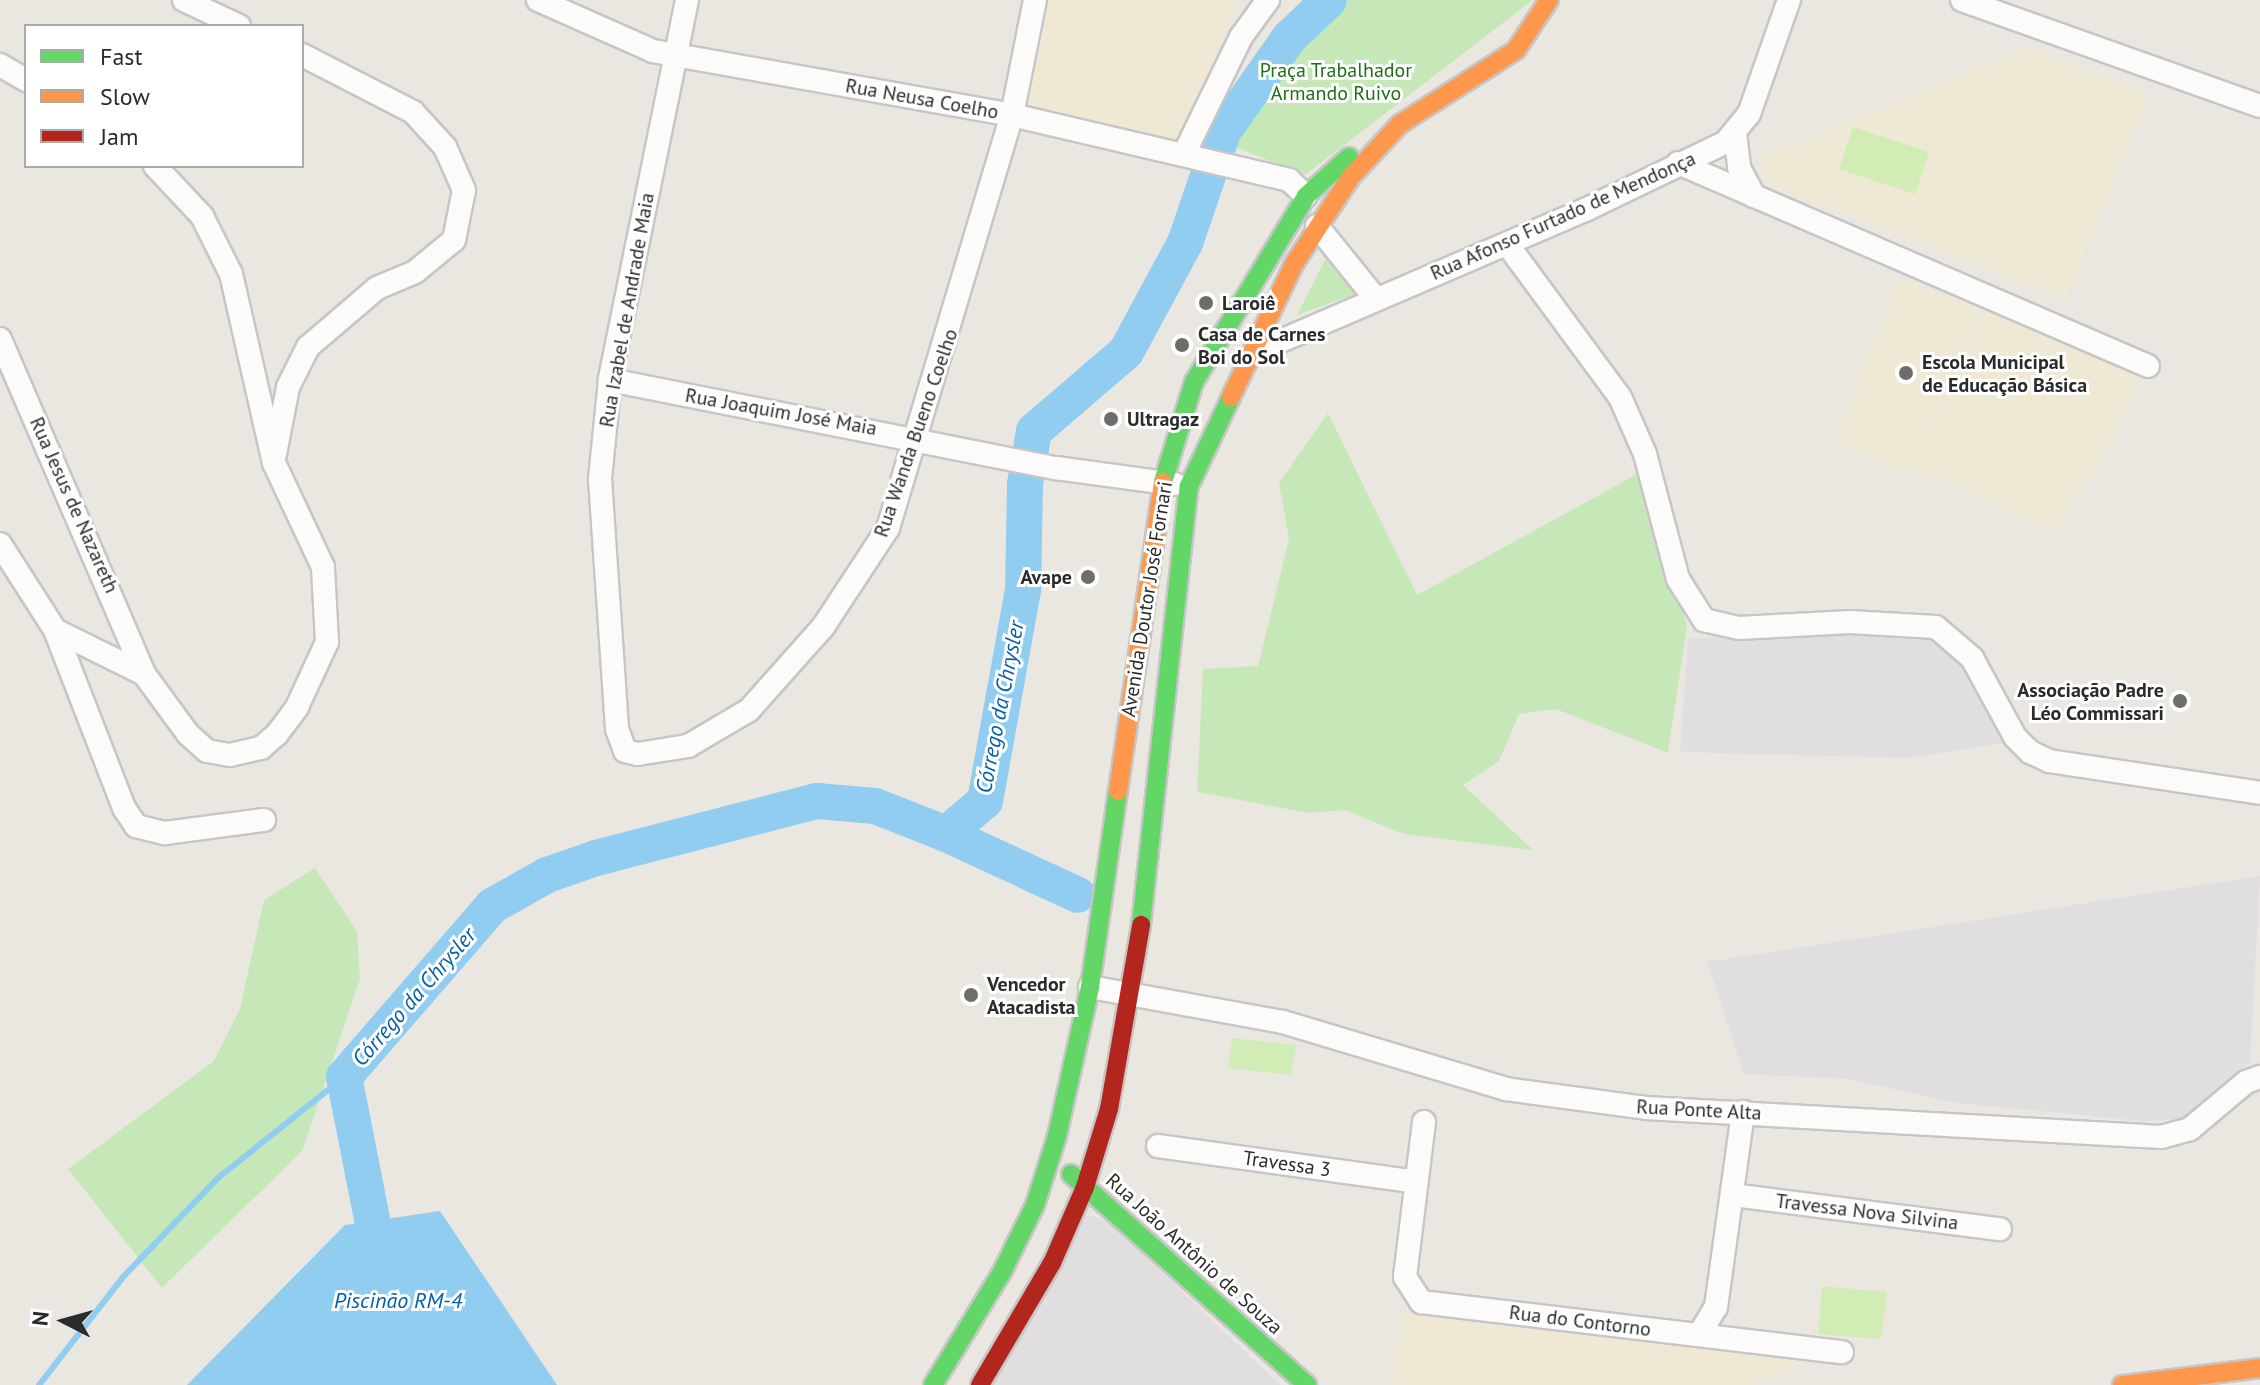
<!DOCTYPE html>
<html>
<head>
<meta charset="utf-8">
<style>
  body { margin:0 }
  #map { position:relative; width:2260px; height:1385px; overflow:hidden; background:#eae7e1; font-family:"PT Sans",sans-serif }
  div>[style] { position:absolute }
  .industrial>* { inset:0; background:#e1dee0 }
  .education>* { inset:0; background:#eee8d5 }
  .green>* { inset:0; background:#c6e8b8 }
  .pitch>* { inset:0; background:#d2ecb5 }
  .water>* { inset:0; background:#90cdf0 }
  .stream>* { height:6px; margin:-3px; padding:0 3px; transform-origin:3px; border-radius:3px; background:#90cdf0 }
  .river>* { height:36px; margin:-18px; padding:0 18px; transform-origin:18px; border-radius:18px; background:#90cdf0 }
  .roads { filter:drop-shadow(2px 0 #c7c6c6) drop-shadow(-2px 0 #c7c6c6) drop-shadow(0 2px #c7c6c6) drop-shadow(0 -2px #c7c6c6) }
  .street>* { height:22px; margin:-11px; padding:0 11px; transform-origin:11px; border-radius:11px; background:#fcfbfa }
  .fast>* { height:18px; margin:-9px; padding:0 9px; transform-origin:9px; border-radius:9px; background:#63d668 }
  .slow>* { height:18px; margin:-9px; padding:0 9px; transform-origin:9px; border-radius:9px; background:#ff974d }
  .jam>* { height:18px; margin:-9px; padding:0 9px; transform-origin:9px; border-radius:9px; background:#b3261e }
  .dots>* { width:22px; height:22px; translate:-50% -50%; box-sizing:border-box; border:4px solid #fff; border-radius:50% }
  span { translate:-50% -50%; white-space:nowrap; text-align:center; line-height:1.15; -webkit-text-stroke:6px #fff; paint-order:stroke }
  .park-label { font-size:20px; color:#1e6f15 }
  .street-label { font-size:20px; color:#2b2b2b }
  .poi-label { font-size:20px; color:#2b2b2b; font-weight:700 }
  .left { translate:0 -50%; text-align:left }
  .right { translate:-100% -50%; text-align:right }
  .water-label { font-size:22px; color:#045ea7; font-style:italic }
  .legend { position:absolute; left:24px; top:24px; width:280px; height:144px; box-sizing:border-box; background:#fff; border:2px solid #aaa; margin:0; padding:10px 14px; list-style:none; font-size:24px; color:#2b2b2b }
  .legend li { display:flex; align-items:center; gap:16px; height:40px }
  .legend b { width:40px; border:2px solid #aaa }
  .north { position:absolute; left:24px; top:1281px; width:80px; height:80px; -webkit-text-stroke:6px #fff; paint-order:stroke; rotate:276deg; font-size:22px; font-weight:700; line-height:32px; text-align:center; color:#2b2b2b }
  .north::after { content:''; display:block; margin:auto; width:28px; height:36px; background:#2b2b2b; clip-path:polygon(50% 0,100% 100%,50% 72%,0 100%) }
</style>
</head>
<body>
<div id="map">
  <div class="industrial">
    <i style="clip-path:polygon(1876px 627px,1932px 632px,1963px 654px,2004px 743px,1908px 758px,1680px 752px,1688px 639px)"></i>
    <i style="clip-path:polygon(2260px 876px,2250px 1063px,2181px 1120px,2141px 1121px,1957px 1103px,1848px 1079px,1744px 1074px,1707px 962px)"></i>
    <i style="clip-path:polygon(1086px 1215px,1108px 1221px,1280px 1385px,988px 1385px)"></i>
  </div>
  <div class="education">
    <i style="clip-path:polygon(1046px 0,1239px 0,1180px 141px,1027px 106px)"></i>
    <i style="clip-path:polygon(2029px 47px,2149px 96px,2067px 299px,1768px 184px,1761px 158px)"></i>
    <i style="clip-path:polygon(1899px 279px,1979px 306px,1929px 430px,1983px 308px,2138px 371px,2117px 436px,2054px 530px,1914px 468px,1910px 475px,1835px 440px)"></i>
    <i style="clip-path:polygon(1401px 1314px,1806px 1361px,1752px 1385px,1393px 1385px)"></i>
  </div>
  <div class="green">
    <i style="clip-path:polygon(1348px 0,1533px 0,1305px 175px,1228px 144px,1294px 46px)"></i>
    <i style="clip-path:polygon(1328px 254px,1359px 293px,1297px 315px)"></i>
    <i style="clip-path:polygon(1328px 413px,1417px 595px,1639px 473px,1687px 625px,1668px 753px,1556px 709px,1519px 714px,1499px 761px,1463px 785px,1533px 850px,1404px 834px,1345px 810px,1309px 813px,1197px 792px,1203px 669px,1258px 666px,1289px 539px,1279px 483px)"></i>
    <i style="clip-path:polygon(315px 868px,357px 931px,360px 979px,302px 1151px,162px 1288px,68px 1169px,214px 1061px,240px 1009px,264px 900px)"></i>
  </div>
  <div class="pitch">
    <i style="clip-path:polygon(1853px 127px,1929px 152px,1915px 194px,1839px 169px)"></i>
    <i style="clip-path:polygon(1232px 1038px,1296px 1045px,1291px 1075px,1228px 1068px)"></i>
    <i style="clip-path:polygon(1822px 1286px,1887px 1292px,1881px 1339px,1818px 1334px)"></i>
  </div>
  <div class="water">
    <i style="clip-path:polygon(440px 1211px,557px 1385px,187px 1385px,345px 1225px)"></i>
  </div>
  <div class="stream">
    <i style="left:39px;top:1385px;width:138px;rotate:-52.1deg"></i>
    <i style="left:124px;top:1276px;width:136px;rotate:-46.2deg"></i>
    <i style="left:218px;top:1178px;width:161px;rotate:-38.7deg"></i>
  </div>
  <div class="river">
    <i style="left:946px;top:834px;width:145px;rotate:24.8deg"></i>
    <i style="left:382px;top:1270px;width:197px;rotate:-101.1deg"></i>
    <i style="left:344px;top:1077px;width:226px;rotate:-49.1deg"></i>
    <i style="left:492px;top:906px;width:63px;rotate:-29.4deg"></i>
    <i style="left:547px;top:875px;width:52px;rotate:-19.1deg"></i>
    <i style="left:596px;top:858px;width:228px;rotate:-14.5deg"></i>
    <i style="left:817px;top:801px;width:58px;rotate:4.9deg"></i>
    <i style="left:875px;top:806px;width:76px;rotate:21.5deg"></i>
    <i style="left:946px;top:834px;width:51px;rotate:-40.2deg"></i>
    <i style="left:985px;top:801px;width:214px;rotate:-79.8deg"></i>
    <i style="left:1023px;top:590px;width:106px;rotate:-88.9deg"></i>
    <i style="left:1025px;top:484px;width:54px;rotate:-80.4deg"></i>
    <i style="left:1034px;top:431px;width:121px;rotate:-40.7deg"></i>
    <i style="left:1126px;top:352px;width:124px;rotate:-61.6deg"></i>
    <i style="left:1185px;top:243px;width:117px;rotate:-71.1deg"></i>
    <i style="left:1223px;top:132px;width:115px;rotate:-54.9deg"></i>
    <i style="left:1289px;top:38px;width:55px;rotate:-43.5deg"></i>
  </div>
  <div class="roads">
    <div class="street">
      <i style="left:184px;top:0;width:61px;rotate:25.3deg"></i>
      <i style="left:538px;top:0;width:126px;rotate:23.9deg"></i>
      <i style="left:653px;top:51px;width:365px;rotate:10.1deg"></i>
      <i style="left:1012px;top:115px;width:285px;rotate:13.2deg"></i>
      <i style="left:1289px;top:180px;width:23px;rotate:43deg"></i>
      <i style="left:687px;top:0;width:388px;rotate:101.5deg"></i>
      <i style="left:610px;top:380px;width:100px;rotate:95.8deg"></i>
      <i style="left:600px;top:479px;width:251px;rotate:86.1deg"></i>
      <i style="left:617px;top:729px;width:23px;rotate:70deg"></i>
      <i style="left:625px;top:751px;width:13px;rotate:13deg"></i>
      <i style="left:638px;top:754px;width:51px;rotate:-9.1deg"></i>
      <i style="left:688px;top:746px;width:71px;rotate:-30.5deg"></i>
      <i style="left:749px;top:710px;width:111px;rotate:-48.3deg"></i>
      <i style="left:823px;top:627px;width:118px;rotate:-56.7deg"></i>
      <i style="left:888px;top:528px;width:431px;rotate:-73.3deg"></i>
      <i style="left:1012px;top:115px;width:117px;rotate:-78.7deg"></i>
      <i style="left:1962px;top:0;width:316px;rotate:19.6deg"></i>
      <i style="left:0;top:65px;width:30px;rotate:30deg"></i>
      <i style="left:1735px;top:133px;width:35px;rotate:83deg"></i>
      <i style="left:1739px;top:168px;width:32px;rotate:62deg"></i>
      <i style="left:1184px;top:154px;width:130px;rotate:-64deg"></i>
      <i style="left:1241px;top:37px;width:46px;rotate:-53.9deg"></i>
      <i style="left:1678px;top:163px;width:512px;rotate:23.36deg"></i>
      <i style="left:1317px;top:226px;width:92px;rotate:51.1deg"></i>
      <i style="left:1507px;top:244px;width:190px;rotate:53.6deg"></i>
      <i style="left:1620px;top:397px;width:62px;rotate:66.3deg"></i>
      <i style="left:1645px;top:454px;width:129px;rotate:75.2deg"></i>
      <i style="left:1678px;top:579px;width:49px;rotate:57.6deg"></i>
      <i style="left:1704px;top:620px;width:36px;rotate:13deg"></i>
      <i style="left:1739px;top:628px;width:111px;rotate:-3.1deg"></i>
      <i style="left:1850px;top:622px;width:86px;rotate:3.3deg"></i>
      <i style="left:1936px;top:627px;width:48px;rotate:40.7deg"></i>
      <i style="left:1972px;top:658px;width:90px;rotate:61.4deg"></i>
      <i style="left:2015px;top:737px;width:21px;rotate:45deg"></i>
      <i style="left:2030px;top:752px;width:21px;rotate:25deg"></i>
      <i style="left:2049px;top:761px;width:213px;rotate:8.6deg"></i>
      <i style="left:0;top:339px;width:365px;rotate:66.7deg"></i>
      <i style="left:1255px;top:352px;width:359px;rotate:-23.3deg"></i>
      <i style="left:1585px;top:210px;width:157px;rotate:-25.7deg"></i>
      <i style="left:1726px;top:142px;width:36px;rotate:-51deg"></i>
      <i style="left:1749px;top:114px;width:121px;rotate:-70.7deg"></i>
      <i style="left:610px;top:380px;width:455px;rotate:11.2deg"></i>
      <i style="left:1056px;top:468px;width:120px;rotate:7.7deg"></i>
      <i style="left:275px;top:454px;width:68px;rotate:-79deg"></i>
      <i style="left:288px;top:387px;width:45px;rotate:-63.4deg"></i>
      <i style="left:308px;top:347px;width:91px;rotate:-40.5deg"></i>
      <i style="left:377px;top:288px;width:41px;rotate:-22.8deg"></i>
      <i style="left:415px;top:272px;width:50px;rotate:-39.4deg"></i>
      <i style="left:454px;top:240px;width:51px;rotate:-78.7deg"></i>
      <i style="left:464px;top:190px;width:47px;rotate:-113.8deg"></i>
      <i style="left:445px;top:147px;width:47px;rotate:-132.4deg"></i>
      <i style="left:413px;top:112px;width:125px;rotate:-152.8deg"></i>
      <i style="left:0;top:544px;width:102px;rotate:57.4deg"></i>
      <i style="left:55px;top:630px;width:191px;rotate:68.8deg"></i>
      <i style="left:124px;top:808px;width:22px;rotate:56deg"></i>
      <i style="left:136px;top:826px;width:30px;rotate:14deg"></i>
      <i style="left:165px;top:833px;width:100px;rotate:-7.5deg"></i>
      <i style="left:55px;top:630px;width:99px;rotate:26.3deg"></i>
      <i style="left:144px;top:674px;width:74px;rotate:53.7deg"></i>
      <i style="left:188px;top:734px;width:25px;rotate:42deg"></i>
      <i style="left:207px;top:751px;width:23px;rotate:10deg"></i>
      <i style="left:230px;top:755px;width:32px;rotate:-13deg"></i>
      <i style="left:261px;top:748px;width:21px;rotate:-41deg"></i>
      <i style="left:277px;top:734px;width:34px;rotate:-53deg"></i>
      <i style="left:297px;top:707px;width:72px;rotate:-65.2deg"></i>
      <i style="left:327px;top:642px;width:75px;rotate:-93.1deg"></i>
      <i style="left:323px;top:567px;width:115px;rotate:-115.2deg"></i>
      <i style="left:274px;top:463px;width:194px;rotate:-102.8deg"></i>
      <i style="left:231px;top:274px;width:65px;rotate:-116.6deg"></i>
      <i style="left:202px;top:216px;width:69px;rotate:-133.2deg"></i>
      <i style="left:1090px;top:987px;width:196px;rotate:10.3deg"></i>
      <i style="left:1283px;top:1022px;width:233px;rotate:16.7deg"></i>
      <i style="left:1506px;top:1089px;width:141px;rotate:7.7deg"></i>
      <i style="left:1646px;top:1108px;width:516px;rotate:3.22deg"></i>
      <i style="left:2161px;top:1137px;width:30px;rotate:-15deg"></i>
      <i style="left:2190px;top:1129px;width:73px;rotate:-40deg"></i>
      <i style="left:2246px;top:1082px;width:15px;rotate:-20deg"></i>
      <i style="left:1424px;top:1122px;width:156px;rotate:97deg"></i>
      <i style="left:1405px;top:1277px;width:30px;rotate:57deg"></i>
      <i style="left:1421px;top:1302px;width:424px;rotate:6.8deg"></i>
      <i style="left:1158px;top:1146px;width:261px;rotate:7.9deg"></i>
      <i style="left:1733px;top:1195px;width:269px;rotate:7.3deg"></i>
      <i style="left:1699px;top:1335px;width:33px;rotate:-59deg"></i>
      <i style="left:1716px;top:1307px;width:197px;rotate:-82.1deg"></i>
    </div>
    <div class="fast">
      <i style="left:1163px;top:482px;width:105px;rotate:-72.8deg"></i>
      <i style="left:1194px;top:382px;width:217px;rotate:-58.9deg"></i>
      <i style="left:1306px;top:196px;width:58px;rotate:-42.2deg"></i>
      <i style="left:1141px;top:925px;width:442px;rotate:-83.8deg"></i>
      <i style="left:1189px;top:486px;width:98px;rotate:-64.7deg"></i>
      <i style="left:1071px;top:1174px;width:317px;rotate:41.8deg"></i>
      <i style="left:933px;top:1385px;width:132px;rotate:-58.6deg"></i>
      <i style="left:1002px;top:1272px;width:75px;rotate:-63.8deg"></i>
      <i style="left:1035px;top:1205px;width:72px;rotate:-72.3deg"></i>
      <i style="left:1057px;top:1136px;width:153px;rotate:-77.5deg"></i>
      <i style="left:1090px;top:987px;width:198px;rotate:-81.9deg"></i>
    </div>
    <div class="slow">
      <i style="left:1231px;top:397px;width:147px;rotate:-64.7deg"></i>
      <i style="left:1294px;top:264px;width:103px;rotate:-56.9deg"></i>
      <i style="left:1350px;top:178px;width:74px;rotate:-47.2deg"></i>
      <i style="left:1400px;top:124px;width:138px;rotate:-32.5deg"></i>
      <i style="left:1516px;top:50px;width:60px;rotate:-56.6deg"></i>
      <i style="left:1118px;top:791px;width:312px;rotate:-81.7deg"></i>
      <i style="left:2122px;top:1385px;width:139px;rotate:-7deg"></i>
    </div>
    <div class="jam">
      <i style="left:980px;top:1385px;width:142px;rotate:-59.5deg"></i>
      <i style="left:1052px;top:1263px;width:83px;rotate:-66.5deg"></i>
      <i style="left:1085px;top:1187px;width:82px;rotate:-72.9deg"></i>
      <i style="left:1109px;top:1109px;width:187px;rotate:-80.1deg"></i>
    </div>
  </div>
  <div class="dots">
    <i style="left:1206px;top:303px;background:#6e6d6b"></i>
    <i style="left:1182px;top:345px;background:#6e6d6b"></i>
    <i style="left:1906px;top:373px;background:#6e6d6b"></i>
    <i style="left:1111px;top:419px;background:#6e6d6b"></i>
    <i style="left:1088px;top:577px;background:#6e6d6b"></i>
    <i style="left:2180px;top:701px;background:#6e6d6b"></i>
    <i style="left:971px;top:995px;background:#6e6d6b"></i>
  </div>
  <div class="park-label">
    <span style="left:1336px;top:82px">Praça Trabalhador<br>Armando Ruivo</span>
  </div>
  <div class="street-label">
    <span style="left:922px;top:99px;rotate:10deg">Rua Neusa Coelho</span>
    <span style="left:1563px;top:216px;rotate:-24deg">Rua Afonso Furtado de Mendonça</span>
    <span style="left:627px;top:310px;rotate:-80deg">Rua Izabel de Andrade Maia</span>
    <span style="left:781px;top:412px;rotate:10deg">Rua Joaquim José Maia</span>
    <span style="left:916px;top:433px;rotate:-71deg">Rua Wanda Bueno Coelho</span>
    <span style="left:74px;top:505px;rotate:66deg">Rua Jesus de Nazareth</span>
    <span style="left:1147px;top:599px;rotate:-81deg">Avenida Doutor José Fornari</span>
    <span style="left:1699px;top:1110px;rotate:3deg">Rua Ponte Alta</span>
    <span style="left:1287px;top:1164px;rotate:8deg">Travessa 3</span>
    <span style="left:1867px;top:1212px;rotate:7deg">Travessa Nova Silvina</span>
    <span style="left:1194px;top:1254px;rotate:42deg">Rua João Antônio de Souza</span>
    <span style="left:1580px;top:1321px;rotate:7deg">Rua do Contorno</span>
  </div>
  <div class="poi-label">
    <span class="left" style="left:1222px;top:303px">Laroiê</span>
    <span class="left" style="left:1198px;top:346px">Casa de Carnes<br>Boi do Sol</span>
    <span class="left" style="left:1922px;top:374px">Escola Municipal<br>de Educação Básica</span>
    <span class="left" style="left:1127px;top:419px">Ultragaz</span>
    <span class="right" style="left:1072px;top:577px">Avape</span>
    <span class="right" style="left:2164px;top:702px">Associação Padre<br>Léo Commissari</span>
    <span class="left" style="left:987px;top:996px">Vencedor<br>Atacadista</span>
  </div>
  <div class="water-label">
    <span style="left:1000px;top:707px;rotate:-79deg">Córrego da Chrysler</span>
    <span style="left:414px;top:997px;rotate:-49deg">Córrego da Chrysler</span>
    <span style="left:398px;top:1301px">Piscinão RM-4</span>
  </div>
  <ul class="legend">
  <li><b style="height:10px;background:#63d668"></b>Fast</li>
  <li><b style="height:10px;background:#ff974d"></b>Slow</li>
  <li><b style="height:10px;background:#b3261e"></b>Jam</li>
  </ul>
  <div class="north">N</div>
</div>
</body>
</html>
